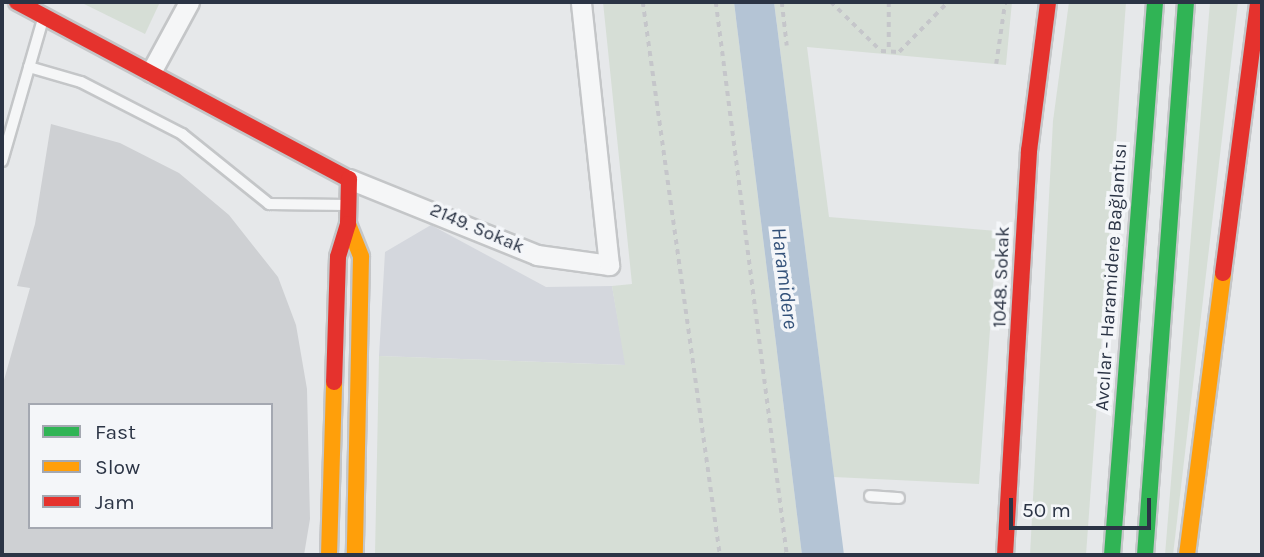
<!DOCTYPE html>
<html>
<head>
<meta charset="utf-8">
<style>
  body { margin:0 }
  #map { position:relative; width:1264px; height:557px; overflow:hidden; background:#e6e8ea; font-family:Karla,sans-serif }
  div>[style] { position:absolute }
  .built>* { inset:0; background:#d4d7dd }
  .green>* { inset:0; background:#d6ded6 }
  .water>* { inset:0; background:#b4c4d5 }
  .building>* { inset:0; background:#ced0d3 }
  .path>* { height:3.5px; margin-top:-1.75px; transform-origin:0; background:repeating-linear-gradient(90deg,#c5c6ca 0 5px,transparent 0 10px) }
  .roads { filter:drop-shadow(2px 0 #c4c6c8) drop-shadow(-2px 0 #c4c6c8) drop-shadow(0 2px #c4c6c8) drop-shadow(0 -2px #c4c6c8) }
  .lane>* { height:10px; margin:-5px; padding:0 5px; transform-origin:5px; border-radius:5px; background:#f5f6f7 }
  .street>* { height:19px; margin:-9.5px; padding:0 9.5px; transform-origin:9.5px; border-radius:9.5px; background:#f5f6f7 }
  .fast>* { height:16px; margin:-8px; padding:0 8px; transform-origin:8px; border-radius:8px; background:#30b455 }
  .slow>* { height:16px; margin:-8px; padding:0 8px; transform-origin:8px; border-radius:8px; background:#ff9f0a }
  .jam>* { height:16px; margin:-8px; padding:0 8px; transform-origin:8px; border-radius:8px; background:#e5322d }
  span { translate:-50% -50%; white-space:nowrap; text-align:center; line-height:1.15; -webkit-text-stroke:7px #f4f6f9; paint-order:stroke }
  .street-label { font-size:19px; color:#2b3445 }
  .water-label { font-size:21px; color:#34527a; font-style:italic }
  .frame { position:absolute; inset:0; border:4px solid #2b3445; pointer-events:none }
  .legend { position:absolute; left:28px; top:403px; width:245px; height:126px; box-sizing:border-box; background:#f4f6f9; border:2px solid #a4a8b1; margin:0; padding:9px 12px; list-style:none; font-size:21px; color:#2b3445 }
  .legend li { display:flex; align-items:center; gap:14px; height:35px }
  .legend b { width:35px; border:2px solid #a4a8b1 }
  .scale { position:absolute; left:1009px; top:498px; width:142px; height:32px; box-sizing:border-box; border:4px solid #2b3445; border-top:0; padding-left:9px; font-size:21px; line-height:24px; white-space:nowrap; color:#2b3445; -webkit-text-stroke:5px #f4f6f9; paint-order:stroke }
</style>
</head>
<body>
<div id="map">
  <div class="built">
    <i style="clip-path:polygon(431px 225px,546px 287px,612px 286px,626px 365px,379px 356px,385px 252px)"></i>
  </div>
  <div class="green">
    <i style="clip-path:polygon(80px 2px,160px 2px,145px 34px)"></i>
    <i style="clip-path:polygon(603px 2px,734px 2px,802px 555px,375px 555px,379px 356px,625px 365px,612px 286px,632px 284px)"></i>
    <i style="clip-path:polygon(774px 2px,1012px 2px,1006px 65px,807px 47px,829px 217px,997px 231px,979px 484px,834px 477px)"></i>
    <i style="clip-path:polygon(1069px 2px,1126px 2px,1086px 555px,1030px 555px,1053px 121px)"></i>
    <i style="clip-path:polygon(1210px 2px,1238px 2px,1173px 555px,1165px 555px)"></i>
  </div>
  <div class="water">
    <i style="clip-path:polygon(734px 2px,774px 2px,844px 555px,802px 555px)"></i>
  </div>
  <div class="building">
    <i style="clip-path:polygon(evenodd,51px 124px,120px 143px,179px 173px,229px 215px,278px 277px,296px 325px,307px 389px,310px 519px,304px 555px,2px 555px,2px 387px,30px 288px,17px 286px,35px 224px,51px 124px,30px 405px,271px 405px,271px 527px,30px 527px,30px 405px)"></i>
  </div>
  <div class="path">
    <i style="left:643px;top:2px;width:558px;rotate:82.07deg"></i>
    <i style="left:716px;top:2px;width:558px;rotate:82.68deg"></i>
    <i style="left:782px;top:2px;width:44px;rotate:83.5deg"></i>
    <i style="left:831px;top:2px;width:70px;rotate:44.4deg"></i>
    <i style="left:881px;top:51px;width:18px;rotate:3deg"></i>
    <i style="left:899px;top:52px;width:70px;rotate:-45.6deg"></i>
    <i style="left:889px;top:2px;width:49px;rotate:90deg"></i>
    <i style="left:996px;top:64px;width:63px;rotate:-81.7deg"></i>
  </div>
  <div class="roads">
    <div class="lane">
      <i style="left:29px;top:67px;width:54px;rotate:16.1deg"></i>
      <i style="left:81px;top:82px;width:114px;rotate:27.2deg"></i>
      <i style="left:182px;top:134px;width:112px;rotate:38.8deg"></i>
      <i style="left:269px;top:204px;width:77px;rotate:0.7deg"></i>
      <i style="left:2px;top:161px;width:148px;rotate:-73.9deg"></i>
      <i style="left:870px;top:496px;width:29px;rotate:4deg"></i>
    </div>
    <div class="street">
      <i style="left:151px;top:72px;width:80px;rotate:-61.5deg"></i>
      <i style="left:349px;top:179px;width:203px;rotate:22deg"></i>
      <i style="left:537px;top:255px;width:73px;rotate:7.9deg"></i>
      <i style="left:609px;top:265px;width:264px;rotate:-96.1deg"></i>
    </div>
    <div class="fast">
      <i style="left:1112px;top:555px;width:555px;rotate:-85.55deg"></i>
      <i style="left:1145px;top:555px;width:555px;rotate:-85.76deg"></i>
    </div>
    <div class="slow">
      <i style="left:348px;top:224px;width:35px;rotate:68deg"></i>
      <i style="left:361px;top:257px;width:298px;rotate:91.2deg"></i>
      <i style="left:329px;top:555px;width:173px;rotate:-88.3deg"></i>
      <i style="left:1187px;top:555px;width:284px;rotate:-82.7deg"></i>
    </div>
    <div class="jam">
      <i style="left:17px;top:2px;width:376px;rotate:28.1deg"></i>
      <i style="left:349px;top:179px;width:45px;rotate:91.3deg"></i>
      <i style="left:348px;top:224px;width:34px;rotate:107deg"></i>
      <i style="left:338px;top:257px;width:125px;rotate:91.8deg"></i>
      <i style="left:1223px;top:273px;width:273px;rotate:-82.6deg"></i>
      <i style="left:1005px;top:555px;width:405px;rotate:-86.6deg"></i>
      <i style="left:1029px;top:151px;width:150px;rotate:-82.7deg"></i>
    </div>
  </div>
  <div class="street-label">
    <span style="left:477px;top:229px;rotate:23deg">2149. Sokak</span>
    <span style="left:1002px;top:277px;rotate:-88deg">1048. Sokak</span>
    <span style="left:1112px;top:277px;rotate:-86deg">Avcılar - Haramidere Bağlantısı</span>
  </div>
  <div class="water-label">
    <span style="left:785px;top:278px;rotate:83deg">Haramidere</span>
  </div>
  <div class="frame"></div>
  <ul class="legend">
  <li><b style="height:9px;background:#30b455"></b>Fast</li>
  <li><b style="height:9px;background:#ff9f0a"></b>Slow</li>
  <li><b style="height:9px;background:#e5322d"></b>Jam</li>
  </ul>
  <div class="scale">50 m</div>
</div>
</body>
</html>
